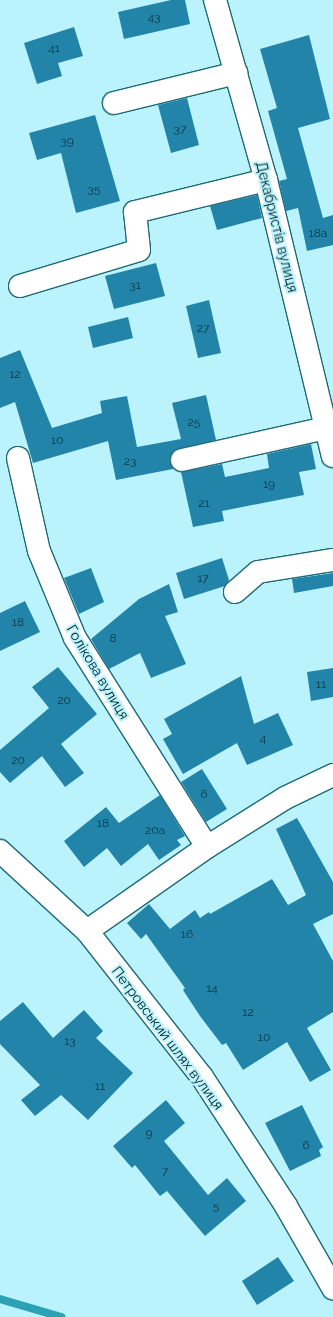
<!DOCTYPE html>
<html>
<head>
<meta charset="utf-8">
<style>
  body { margin:0 }
  #map { position:relative; width:333px; height:1317px; overflow:hidden; background:#bbf3fd; font-family:Raleway,sans-serif }
  div>[style] { position:absolute }
  .stream>* { height:8px; margin:-4px; padding:0 4px; transform-origin:4px; border-radius:4px; background:#2ba2b4 }
  .building>* { inset:0; background:#2384aa }
  .roads { filter:drop-shadow(1px 0 #1e6a75) drop-shadow(-1px 0 #1e6a75) drop-shadow(0 1px #1e6a75) drop-shadow(0 -1px #1e6a75) }
  .minor>* { height:22px; margin:-11px; padding:0 11px; transform-origin:11px; border-radius:11px; background:#fff }
  span { translate:-50% -50%; white-space:nowrap; text-align:center; line-height:1.15; -webkit-text-stroke:4px #bbf3fd; paint-order:stroke }
  .number-label { font-size:12px; color:#093744 }
  .number-label span { -webkit-text-stroke-width:0 }
  .street-label { font-size:14px; color:#001d22 }
</style>
</head>
<body>
<div id="map">
  <div class="stream">
    <i style="left:0;top:1299px;width:64px;rotate:16.4deg"></i>
  </div>
  <div class="building">
    <i style="clip-path:polygon(171px 0,185px 0,190px 24px,124px 39px,118px 12px)"></i>
    <i style="clip-path:polygon(74px 27px,83px 56px,58px 63px,62px 76px,37px 84px,24px 43px)"></i>
    <i style="clip-path:polygon(309px 35px,330px 119px,298px 128px,323px 218px,333px 215px,333px 245px,307px 251px,298px 208px,286px 211px,279px 181px,287px 179px,268px 111px,277px 108px,260px 49px)"></i>
    <i style="clip-path:polygon(187px 98px,199px 145px,171px 153px,158px 105px)"></i>
    <i style="clip-path:polygon(95px 115px,120px 201px,76px 213px,61px 153px,37px 160px,29px 133px)"></i>
    <i style="clip-path:polygon(257px 195px,262px 218px,217px 230px,210px 206px)"></i>
    <i style="clip-path:polygon(156px 263px,165px 296px,114px 309px,105px 276px)"></i>
    <i style="clip-path:polygon(209px 300px,221px 353px,198px 358px,186px 306px)"></i>
    <i style="clip-path:polygon(128px 317px,133px 338px,93px 348px,88px 327px)"></i>
    <i style="clip-path:polygon(20px 350px,52px 428px,102px 413px,100px 401px,127px 396px,137px 447px,181px 439px,172px 403px,206px 395px,216px 440px,174px 451px,170px 462px,173px 469px,116px 480px,108px 441px,33px 463px,15px 402px,0 408px,0 358px)"></i>
    <i style="clip-path:polygon(311px 444px,316px 469px,299px 472px,304px 495px,222px 511px,224px 521px,193px 527px,181px 472px,222px 464px,225px 477px,269px 468px,267px 454px)"></i>
    <i style="clip-path:polygon(222px 558px,229px 580px,225px 586px,184px 599px,176px 573px)"></i>
    <i style="clip-path:polygon(91px 568px,104px 602px,79px 614px,64px 578px)"></i>
    <i style="clip-path:polygon(333px 573px,333px 586px,294px 593px,292px 579px)"></i>
    <i style="clip-path:polygon(169px 584px,178px 612px,165px 616px,186px 664px,151px 678px,140px 653px,109px 669px,91px 639px,139px 599px)"></i>
    <i style="clip-path:polygon(25px 601px,40px 632px,0 651px,0 613px)"></i>
    <i style="clip-path:polygon(58px 667px,97px 714px,61px 744px,84px 773px,65px 787px,42px 756px,10px 783px,0 772px,0 750px,49px 708px,32px 687px)"></i>
    <i style="clip-path:polygon(333px 668px,333px 697px,311px 701px,307px 672px)"></i>
    <i style="clip-path:polygon(241px 676px,254px 724px,278px 713px,293px 745px,247px 765px,237px 743px,183px 774px,163px 739px,172px 734px,164px 719px)"></i>
    <i style="clip-path:polygon(202px 769px,227px 809px,206px 822px,181px 782px)"></i>
    <i style="clip-path:polygon(160px 795px,185px 836px,177px 840px,181px 845px,159px 860px,148px 844px,121px 866px,107px 848px,84px 867px,64px 841px,106px 807px,119px 823px)"></i>
    <i style="clip-path:polygon(297px 818px,333px 882px,333px 914px,313px 924px,333px 961px,333px 1012px,307px 1028px,331px 1070px,310px 1082px,287px 1042px,243px 1070px,226px 1043px,222px 1045px,200px 1016px,183px 990px,185px 988px,146px 934px,141px 939px,127px 923px,149px 904px,170px 929px,195px 910px,200px 918px,209px 912px,210px 914px,272px 879px,288px 905px,306px 895px,276px 829px)"></i>
    <i style="clip-path:polygon(23px 1002px,53px 1038px,84px 1010px,103px 1031px,96px 1038px,133px 1073px,88px 1120px,61px 1095px,35px 1116px,21px 1100px,40px 1085px,0 1044px,0 1021px)"></i>
    <i style="clip-path:polygon(166px 1100px,185px 1123px,164px 1141px,208px 1195px,227px 1178px,246px 1201px,205px 1236px,167px 1191px,160px 1196px,135px 1165px,132px 1168px,113px 1146px)"></i>
    <i style="clip-path:polygon(302px 1105px,323px 1147px,319px 1150px,321px 1156px,290px 1171px,265px 1123px)"></i>
    <i style="clip-path:polygon(278px 1257px,294px 1281px,257px 1305px,242px 1281px)"></i>
  </div>
  <div class="roads">
    <div class="minor">
      <i style="left:215px;top:0;width:187px;rotate:74.2deg"></i>
      <i style="left:266px;top:180px;width:284px;rotate:76.4deg"></i>
      <i style="left:114px;top:103px;width:126px;rotate:-13.8deg"></i>
      <i style="left:20px;top:286px;width:124px;rotate:-16.8deg"></i>
      <i style="left:139px;top:250px;width:38px;rotate:-96deg"></i>
      <i style="left:135px;top:212px;width:135px;rotate:-13.7deg"></i>
      <i style="left:18px;top:458px;width:95px;rotate:77.3deg"></i>
      <i style="left:39px;top:551px;width:94px;rotate:67.5deg"></i>
      <i style="left:75px;top:638px;width:247px;rotate:57.7deg"></i>
      <i style="left:182px;top:460px;width:148px;rotate:-12.5deg"></i>
      <i style="left:235px;top:592px;width:30px;rotate:-41deg"></i>
      <i style="left:258px;top:572px;width:76px;rotate:-9.1deg"></i>
      <i style="left:0;top:851px;width:118px;rotate:42.6deg"></i>
      <i style="left:87px;top:931px;width:186px;rotate:51.8deg"></i>
      <i style="left:202px;top:1077px;width:154px;rotate:56.9deg"></i>
      <i style="left:286px;top:1206px;width:95px;rotate:60.2deg"></i>
      <i style="left:87px;top:931px;width:146px;rotate:-35deg"></i>
      <i style="left:207px;top:847px;width:92px;rotate:-32.1deg"></i>
      <i style="left:285px;top:798px;width:53px;rotate:-25.6deg"></i>
    </div>
  </div>
  <div class="number-label">
    <span style="left:154px;top:18px">43</span>
    <span style="left:54px;top:49px">41</span>
    <span style="left:180px;top:130px">37</span>
    <span style="left:67px;top:142px">39</span>
    <span style="left:94px;top:190px">35</span>
    <span style="left:318px;top:234px">18а</span>
    <span style="left:135px;top:286px">31</span>
    <span style="left:203px;top:329px">27</span>
    <span style="left:15px;top:375px">12</span>
    <span style="left:194px;top:423px">25</span>
    <span style="left:57px;top:441px">10</span>
    <span style="left:130px;top:462px">23</span>
    <span style="left:269px;top:485px">19</span>
    <span style="left:204px;top:504px">21</span>
    <span style="left:203px;top:579px">17</span>
    <span style="left:18px;top:623px">18</span>
    <span style="left:113px;top:639px">8</span>
    <span style="left:321px;top:685px">11</span>
    <span style="left:64px;top:701px">20</span>
    <span style="left:263px;top:739px">4</span>
    <span style="left:18px;top:761px">20</span>
    <span style="left:204px;top:795px">6</span>
    <span style="left:103px;top:824px">18</span>
    <span style="left:155px;top:831px">20а</span>
    <span style="left:187px;top:935px">16</span>
    <span style="left:212px;top:989px">14</span>
    <span style="left:248px;top:1013px">12</span>
    <span style="left:264px;top:1038px">10</span>
    <span style="left:70px;top:1042px">13</span>
    <span style="left:100px;top:1087px">11</span>
    <span style="left:149px;top:1134px">9</span>
    <span style="left:306px;top:1146px">6</span>
    <span style="left:165px;top:1172px">7</span>
    <span style="left:216px;top:1207px">5</span>
  </div>
  <div class="street-label">
    <span style="left:277px;top:227px;rotate:76deg">Декабристів вулиця</span>
    <span style="left:98px;top:672px;rotate:59deg">Голікова вулиця</span>
    <span style="left:168px;top:1038px;rotate:53deg">Петровський шлях вулиця</span>
  </div>
</div>
</body>
</html>
